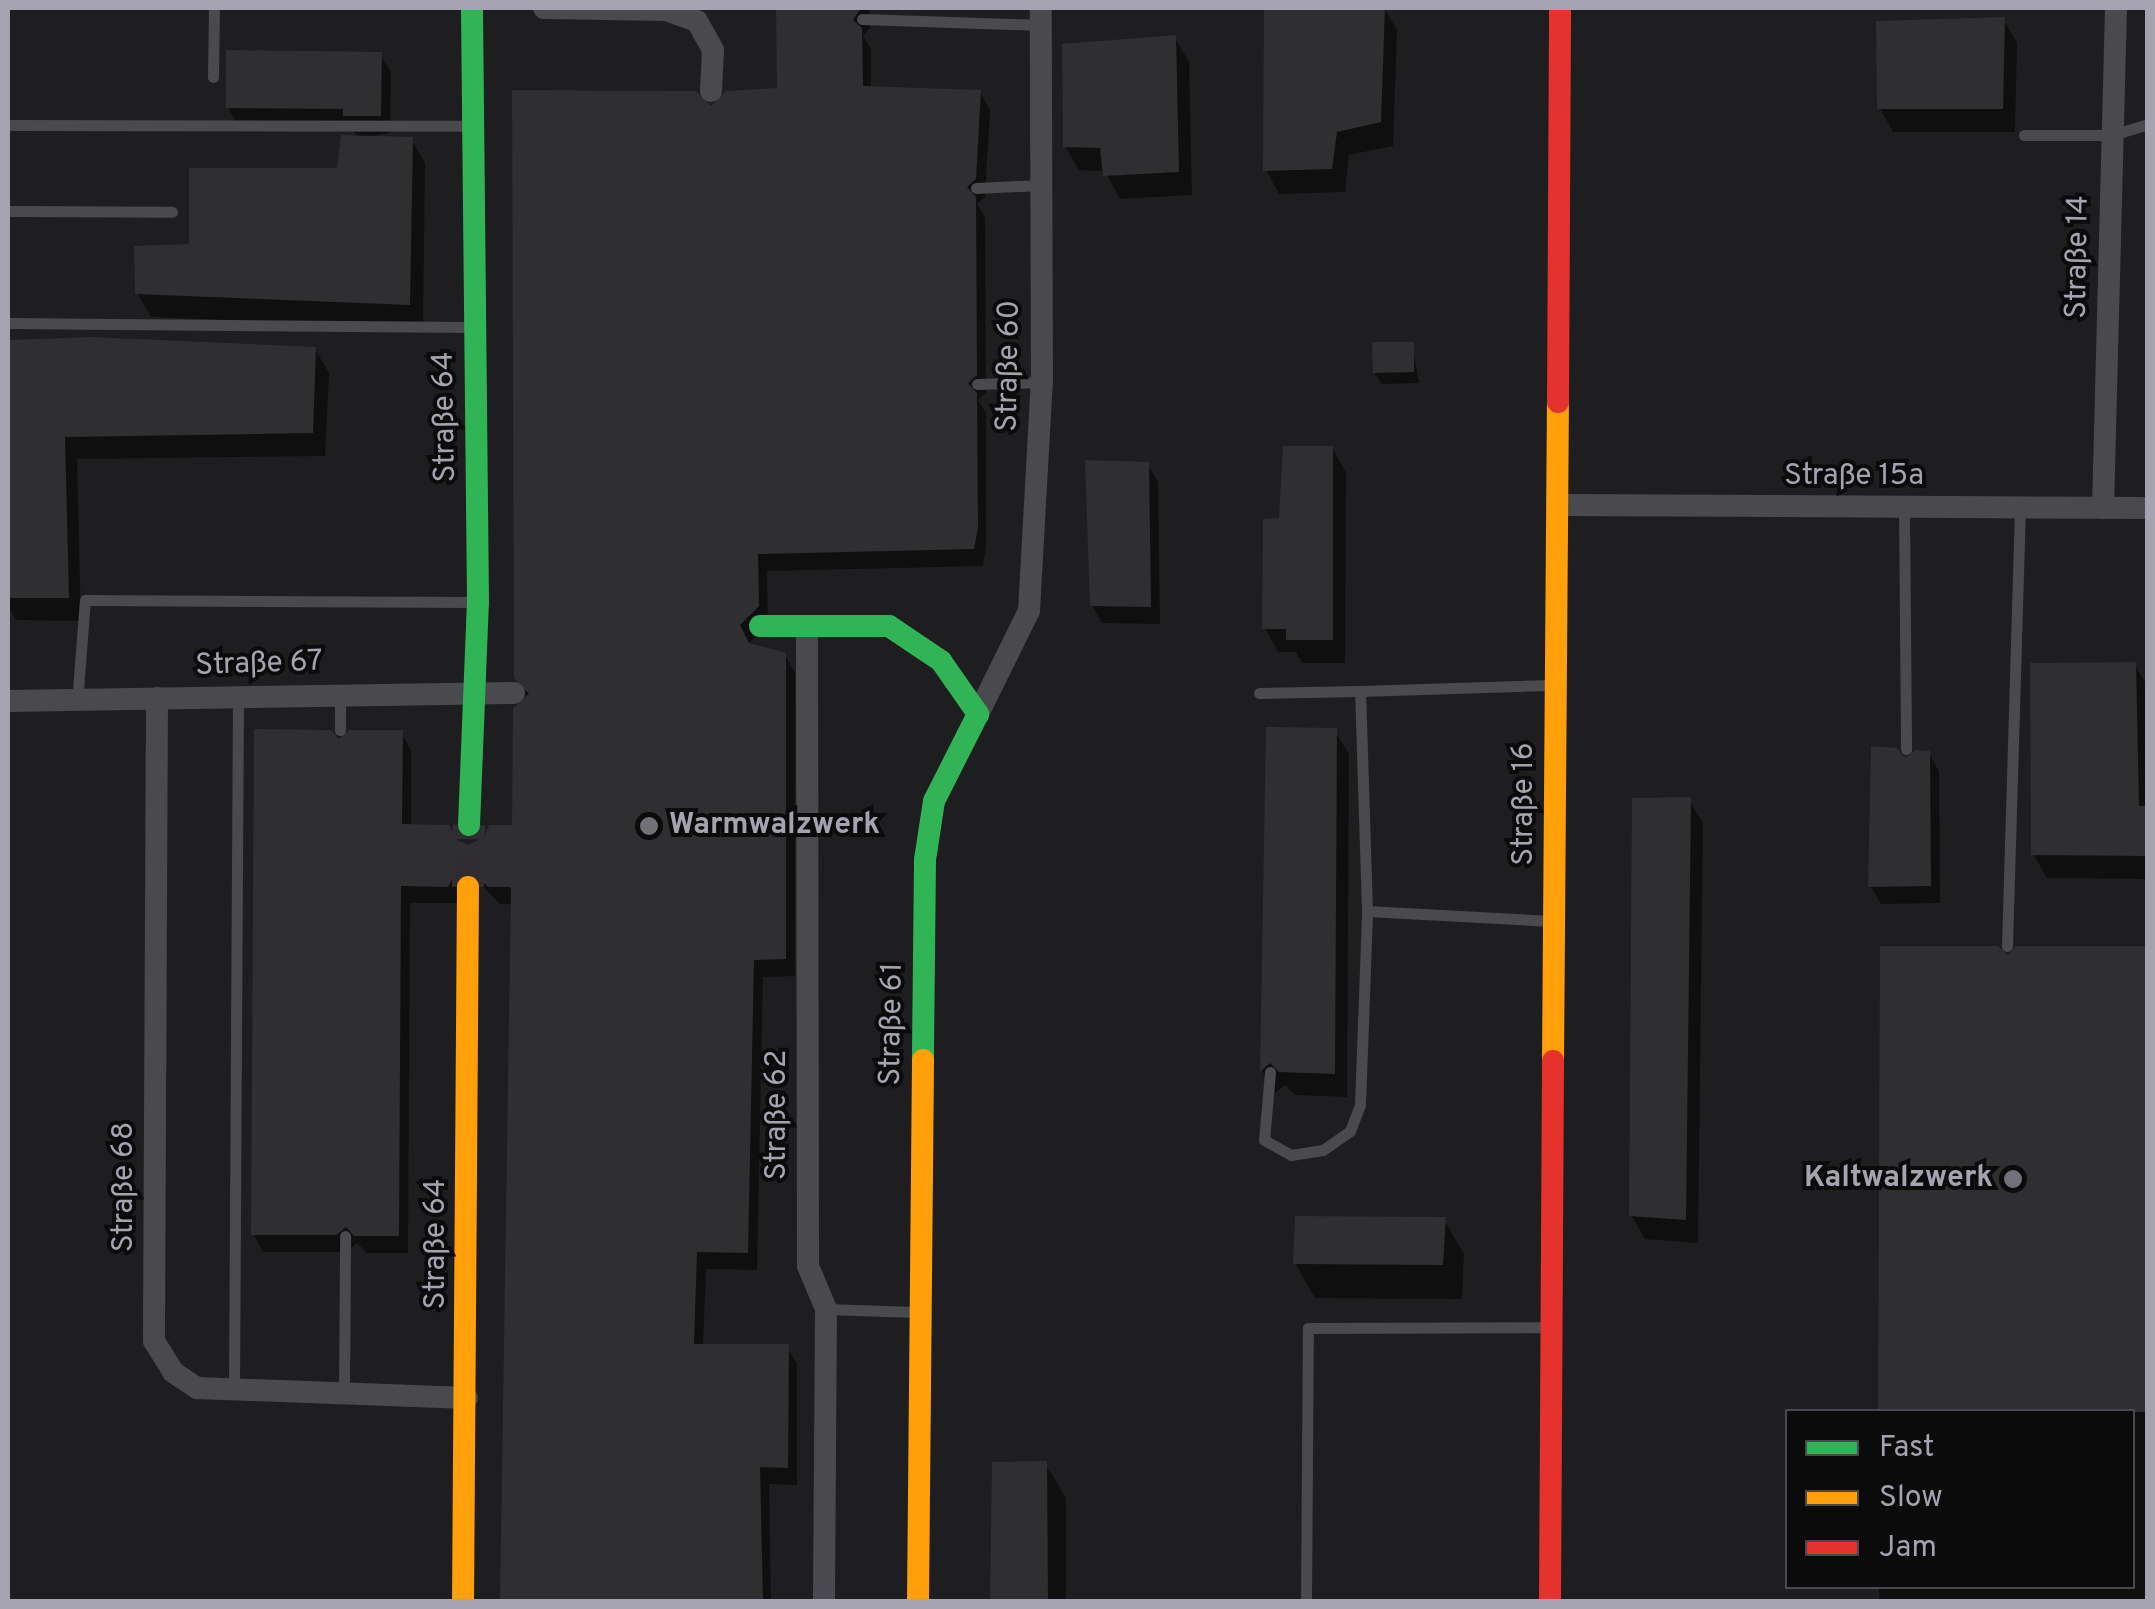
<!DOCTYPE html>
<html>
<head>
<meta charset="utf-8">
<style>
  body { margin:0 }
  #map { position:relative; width:2155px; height:1609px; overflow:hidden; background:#111011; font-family:Overpass,sans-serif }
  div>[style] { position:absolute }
  .built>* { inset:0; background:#1e1d1f }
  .shadow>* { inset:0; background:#0007 }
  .building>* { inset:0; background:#2f2e30 }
  .secondary-tunnel>* { height:32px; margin-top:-16px; transform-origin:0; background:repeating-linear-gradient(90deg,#2f2d31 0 32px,transparent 0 48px) }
  .lane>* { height:11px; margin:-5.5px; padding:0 5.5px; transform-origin:5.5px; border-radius:5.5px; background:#4a494d }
  .street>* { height:22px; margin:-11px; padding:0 11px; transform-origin:11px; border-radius:11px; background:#4a494d }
  .fast>* { height:22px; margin:-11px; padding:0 11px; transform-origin:11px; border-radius:11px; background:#30b455 }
  .slow>* { height:22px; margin:-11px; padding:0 11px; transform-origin:11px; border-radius:11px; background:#ff9f0a }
  .jam>* { height:22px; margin:-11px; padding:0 11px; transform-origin:11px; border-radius:11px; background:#e5322d }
  .dots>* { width:28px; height:28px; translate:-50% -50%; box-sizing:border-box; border:5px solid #0c0b0c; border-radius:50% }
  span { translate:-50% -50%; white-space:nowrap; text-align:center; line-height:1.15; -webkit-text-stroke:8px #0c0b0c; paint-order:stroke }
  .street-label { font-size:30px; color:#a6a3b1 }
  .poi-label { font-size:30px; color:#a6a3b1; font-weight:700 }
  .left { translate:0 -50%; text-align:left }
  .right { translate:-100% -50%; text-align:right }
  .frame { position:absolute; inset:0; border:10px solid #a6a3b1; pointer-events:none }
  .legend { position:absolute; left:1785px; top:1409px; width:350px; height:180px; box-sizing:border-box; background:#0c0b0c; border:2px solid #4a484e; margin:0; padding:12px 18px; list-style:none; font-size:30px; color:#a6a3b1 }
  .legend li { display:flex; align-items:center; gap:20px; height:50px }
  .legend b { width:50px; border:2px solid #4a484e }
</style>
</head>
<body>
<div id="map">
  <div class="built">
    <i style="clip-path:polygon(evenodd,8px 8px,2147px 8px,2147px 1601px,8px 1602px,8px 8px,1788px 1412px,2132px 1412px,2132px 1586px,1788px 1586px,1788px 1412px)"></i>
  </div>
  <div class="shadow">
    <i style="clip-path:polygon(779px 8px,869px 8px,870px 28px,863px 36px,871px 49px,871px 89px,980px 93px,990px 110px,985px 197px,977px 204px,985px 217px,986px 393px,978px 400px,986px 413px,986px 546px,983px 566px,767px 571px,768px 625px,747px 645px,785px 655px,795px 673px,795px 976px,763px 977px,757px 1270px,706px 1269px,703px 1347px,787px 1347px,797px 1364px,797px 1485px,769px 1484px,771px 1602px,502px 1602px,513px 904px,500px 904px,481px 884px,458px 903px,410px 903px,408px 1253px,367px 1253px,357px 1243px,346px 1252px,263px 1252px,253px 1234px,339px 743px,401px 733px,411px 750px,411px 827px,469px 848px,514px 828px,528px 698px,516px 677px,711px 109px,779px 91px)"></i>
    <i style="clip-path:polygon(1266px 8px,1384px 8px,1397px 30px,1393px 146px,1349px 155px,1345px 192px,1279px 194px,1266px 170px)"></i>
    <i style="clip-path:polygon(2003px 19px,2017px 43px,2015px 132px,1893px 132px,1880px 108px)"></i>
    <i style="clip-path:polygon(1175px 38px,1189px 62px,1192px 195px,1120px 199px,1105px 171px,1079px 170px,1065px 146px)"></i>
    <i style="clip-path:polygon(380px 54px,391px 72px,390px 133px,359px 138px,411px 139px,425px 163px,423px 328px,151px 317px,137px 293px,192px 247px,339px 170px,358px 138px,351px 126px,238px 125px,228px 108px)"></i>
    <i style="clip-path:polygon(8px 342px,315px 349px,329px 373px,325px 456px,77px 459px,81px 621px,16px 620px,8px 606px)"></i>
    <i style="clip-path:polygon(1412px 344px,1419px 383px,1382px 384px,1375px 373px)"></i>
    <i style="clip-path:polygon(1332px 448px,1346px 472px,1345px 663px,1302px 663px,1296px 652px,1278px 652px,1265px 628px,1281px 521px)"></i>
    <i style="clip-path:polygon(1148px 465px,1158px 482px,1160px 624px,1102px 623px,1092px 605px)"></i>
    <i style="clip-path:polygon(2134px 664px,2148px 687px,2148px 879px,2047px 878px,2033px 854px)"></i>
    <i style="clip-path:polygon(1268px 729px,1335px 731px,1349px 754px,1347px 1097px,1295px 1095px,1285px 1085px,1275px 1093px,1262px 1071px)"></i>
    <i style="clip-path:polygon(1929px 754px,1939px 771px,1940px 903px,1881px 904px,1871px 887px,1905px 762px)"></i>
    <i style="clip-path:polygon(1689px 800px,1703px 823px,1698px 1243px,1645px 1239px,1631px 1215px)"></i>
    <i style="clip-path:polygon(2148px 949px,2148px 1602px,1879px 1602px,1879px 1586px,2132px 1586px,2132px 1412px,2008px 959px)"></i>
    <i style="clip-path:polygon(1444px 1220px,1464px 1254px,1462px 1299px,1315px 1298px,1295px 1263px)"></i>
    <i style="clip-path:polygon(1045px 1463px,1066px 1498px,1066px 1602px,993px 1602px)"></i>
  </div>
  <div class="building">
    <i style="clip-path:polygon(776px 8px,861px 8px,853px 20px,862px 28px,863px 86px,981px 90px,976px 179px,967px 187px,976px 197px,977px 375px,968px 383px,977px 393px,978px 527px,974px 549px,758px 554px,759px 606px,740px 625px,749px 643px,786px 653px,786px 959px,754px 960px,748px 1253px,697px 1252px,694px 1344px,789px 1344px,788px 1468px,760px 1467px,763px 1602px,500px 1602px,511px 887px,488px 887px,469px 867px,457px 870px,448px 887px,401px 886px,399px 1236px,354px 1236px,346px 1227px,336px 1235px,251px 1235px,254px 729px,331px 730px,339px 739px,349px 730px,403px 730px,402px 824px,449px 825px,458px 841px,469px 845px,485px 836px,489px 825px,512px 825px,513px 708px,529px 694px,514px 678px,512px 90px,696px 91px,711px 106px,726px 91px,777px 88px)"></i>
    <i style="clip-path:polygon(1264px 8px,1385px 8px,1381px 122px,1337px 132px,1332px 169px,1263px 171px)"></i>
    <i style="clip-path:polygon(2005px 17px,2003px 109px,1877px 109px,1876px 21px)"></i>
    <i style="clip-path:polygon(1176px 35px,1179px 172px,1103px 176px,1100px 148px,1063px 147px,1062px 44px)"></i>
    <i style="clip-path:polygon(226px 50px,382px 52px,381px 116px,343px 116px,343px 109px,226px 108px)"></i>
    <i style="clip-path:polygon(341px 135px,413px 137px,410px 305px,135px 294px,134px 246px,189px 244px,189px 168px,337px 168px)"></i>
    <i style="clip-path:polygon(91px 337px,316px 347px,313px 433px,65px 437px,69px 598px,8px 598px,8px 340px)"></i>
    <i style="clip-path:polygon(1372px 342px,1414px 342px,1414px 372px,1373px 373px)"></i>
    <i style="clip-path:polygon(1283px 446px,1333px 446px,1333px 640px,1286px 640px,1286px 629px,1262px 629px,1263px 519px,1279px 518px)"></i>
    <i style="clip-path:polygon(1085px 460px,1149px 462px,1151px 607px,1090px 606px)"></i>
    <i style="clip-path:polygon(2136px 662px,2139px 806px,2148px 806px,2148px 856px,2031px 855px,2030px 663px)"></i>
    <i style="clip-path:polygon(1266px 727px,1337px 728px,1335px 1074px,1279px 1072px,1270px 1063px,1260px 1072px)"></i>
    <i style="clip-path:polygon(1871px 746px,1897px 748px,1905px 758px,1915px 750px,1930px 751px,1931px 886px,1868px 887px)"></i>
    <i style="clip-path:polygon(1691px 797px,1686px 1220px,1629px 1216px,1632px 798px)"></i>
    <i style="clip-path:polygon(1880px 946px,1998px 946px,2008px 955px,2016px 946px,2148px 946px,2148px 1412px,1878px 1412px)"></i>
    <i style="clip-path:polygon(1295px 1216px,1446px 1217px,1443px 1265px,1293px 1264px)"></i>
    <i style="clip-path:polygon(1047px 1461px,1048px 1602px,990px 1602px,992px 1462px)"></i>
  </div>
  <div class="secondary-tunnel">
    <i style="left:468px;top:887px;width:62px;rotate:-89.1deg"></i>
  </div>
  <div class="lane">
    <i style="left:862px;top:19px;width:179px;rotate:1.9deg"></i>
    <i style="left:213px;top:77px;width:69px;rotate:-89.2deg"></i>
    <i style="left:8px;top:125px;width:460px;rotate:0.1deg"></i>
    <i style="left:2024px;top:135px;width:88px"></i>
    <i style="left:2112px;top:135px;width:38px;rotate:-17deg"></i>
    <i style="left:976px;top:188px;width:65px;rotate:-2.6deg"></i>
    <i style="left:8px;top:211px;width:164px;rotate:0.3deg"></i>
    <i style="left:8px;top:323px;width:465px;rotate:0.5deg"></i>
    <i style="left:977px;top:384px;width:65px;rotate:-1.8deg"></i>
    <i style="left:1904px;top:508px;width:241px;rotate:89.5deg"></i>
    <i style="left:340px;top:692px;width:38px;rotate:90deg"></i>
    <i style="left:1259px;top:693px;width:101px;rotate:-1.1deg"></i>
    <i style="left:77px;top:703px;width:103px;rotate:-85.6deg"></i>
    <i style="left:85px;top:600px;width:388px;rotate:0.3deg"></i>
    <i style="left:1367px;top:911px;width:220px;rotate:-91.8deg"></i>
    <i style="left:1360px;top:691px;width:191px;rotate:-1.8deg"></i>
    <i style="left:2007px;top:946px;width:438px;rotate:-88.3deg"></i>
    <i style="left:1270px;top:1072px;width:68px;rotate:95deg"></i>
    <i style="left:1264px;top:1140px;width:31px;rotate:29deg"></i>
    <i style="left:1291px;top:1155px;width:32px;rotate:-9deg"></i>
    <i style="left:1323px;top:1150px;width:33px;rotate:-35deg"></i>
    <i style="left:1350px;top:1131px;width:28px;rotate:-69deg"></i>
    <i style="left:1360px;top:1105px;width:194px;rotate:-87.9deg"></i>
    <i style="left:1367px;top:911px;width:183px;rotate:3.1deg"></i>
    <i style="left:826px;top:1309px;width:90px;rotate:1.9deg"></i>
    <i style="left:234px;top:1389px;width:693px;rotate:-89.67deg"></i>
    <i style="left:344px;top:1394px;width:158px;rotate:-89.6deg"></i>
    <i style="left:1306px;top:1602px;width:274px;rotate:-89.6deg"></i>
    <i style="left:1308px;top:1328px;width:242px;rotate:-0.2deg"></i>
  </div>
  <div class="street">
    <i style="left:544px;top:8px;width:122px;rotate:0.9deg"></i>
    <i style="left:666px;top:10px;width:33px;rotate:20deg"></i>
    <i style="left:697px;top:21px;width:33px;rotate:61deg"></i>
    <i style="left:713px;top:50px;width:41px;rotate:92.8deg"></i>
    <i style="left:1559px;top:505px;width:589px;rotate:0.29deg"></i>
    <i style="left:2103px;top:508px;width:500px;rotate:-88.51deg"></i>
    <i style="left:807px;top:626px;width:640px;rotate:89.91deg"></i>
    <i style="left:808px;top:1266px;width:47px;rotate:67.3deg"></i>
    <i style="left:826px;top:1309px;width:293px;rotate:90.4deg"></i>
    <i style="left:157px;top:698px;width:643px;rotate:90.27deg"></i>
    <i style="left:154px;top:1341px;width:36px;rotate:58deg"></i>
    <i style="left:173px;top:1372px;width:29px;rotate:34deg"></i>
    <i style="left:197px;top:1388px;width:270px;rotate:2.1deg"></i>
    <i style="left:8px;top:701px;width:506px;rotate:-0.91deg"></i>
    <i style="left:978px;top:714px;width:115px;rotate:-63.7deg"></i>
    <i style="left:1029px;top:611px;width:229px;rotate:-86.8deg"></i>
    <i style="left:1042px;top:382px;width:374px;rotate:-90.2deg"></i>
  </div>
  <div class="fast">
    <i style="left:760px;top:626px;width:129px"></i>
    <i style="left:889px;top:626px;width:63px;rotate:33.9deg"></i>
    <i style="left:941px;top:661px;width:65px;rotate:55.1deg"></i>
    <i style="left:978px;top:714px;width:97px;rotate:116.8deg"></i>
    <i style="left:934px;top:801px;width:60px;rotate:98.7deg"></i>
    <i style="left:925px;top:860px;width:200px;rotate:90.6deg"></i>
    <i style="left:469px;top:825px;width:223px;rotate:-87.7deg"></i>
    <i style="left:478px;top:602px;width:594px;rotate:-90.58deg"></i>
  </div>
  <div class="slow">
    <i style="left:1553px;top:1061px;width:659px;rotate:-89.57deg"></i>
    <i style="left:463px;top:1602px;width:715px;rotate:-89.6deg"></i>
    <i style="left:918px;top:1602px;width:542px;rotate:-89.47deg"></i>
  </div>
  <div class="jam">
    <i style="left:1558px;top:402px;width:394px;rotate:-89.7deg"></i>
    <i style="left:1550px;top:1602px;width:541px;rotate:-89.68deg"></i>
  </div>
  <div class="dots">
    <i style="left:649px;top:826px;background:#727079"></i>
    <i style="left:2013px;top:1179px;background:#727079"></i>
  </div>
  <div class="street-label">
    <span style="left:2079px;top:257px;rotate:-89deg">Straße 14</span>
    <span style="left:1010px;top:366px;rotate:-89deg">Straße 60</span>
    <span style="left:446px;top:417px;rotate:-91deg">Straße 64</span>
    <span style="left:1854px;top:477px">Straße 15a</span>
    <span style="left:259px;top:665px;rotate:-2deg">Straße 67</span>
    <span style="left:1525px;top:804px;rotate:-90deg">Straße 16</span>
    <span style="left:893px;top:1024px;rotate:-89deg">Straße 61</span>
    <span style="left:778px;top:1115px;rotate:-90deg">Straße 62</span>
    <span style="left:125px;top:1187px;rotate:-90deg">Straße 68</span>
    <span style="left:437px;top:1244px;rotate:-90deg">Straße 64</span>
  </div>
  <div class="poi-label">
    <span class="left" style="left:669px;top:826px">Warmwalzwerk</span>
    <span class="right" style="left:1993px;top:1179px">Kaltwalzwerk</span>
  </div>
  <div class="frame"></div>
  <ul class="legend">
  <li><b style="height:12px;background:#30b455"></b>Fast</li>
  <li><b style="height:12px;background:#ff9f0a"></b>Slow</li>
  <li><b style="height:12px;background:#e5322d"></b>Jam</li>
  </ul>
</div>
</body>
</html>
